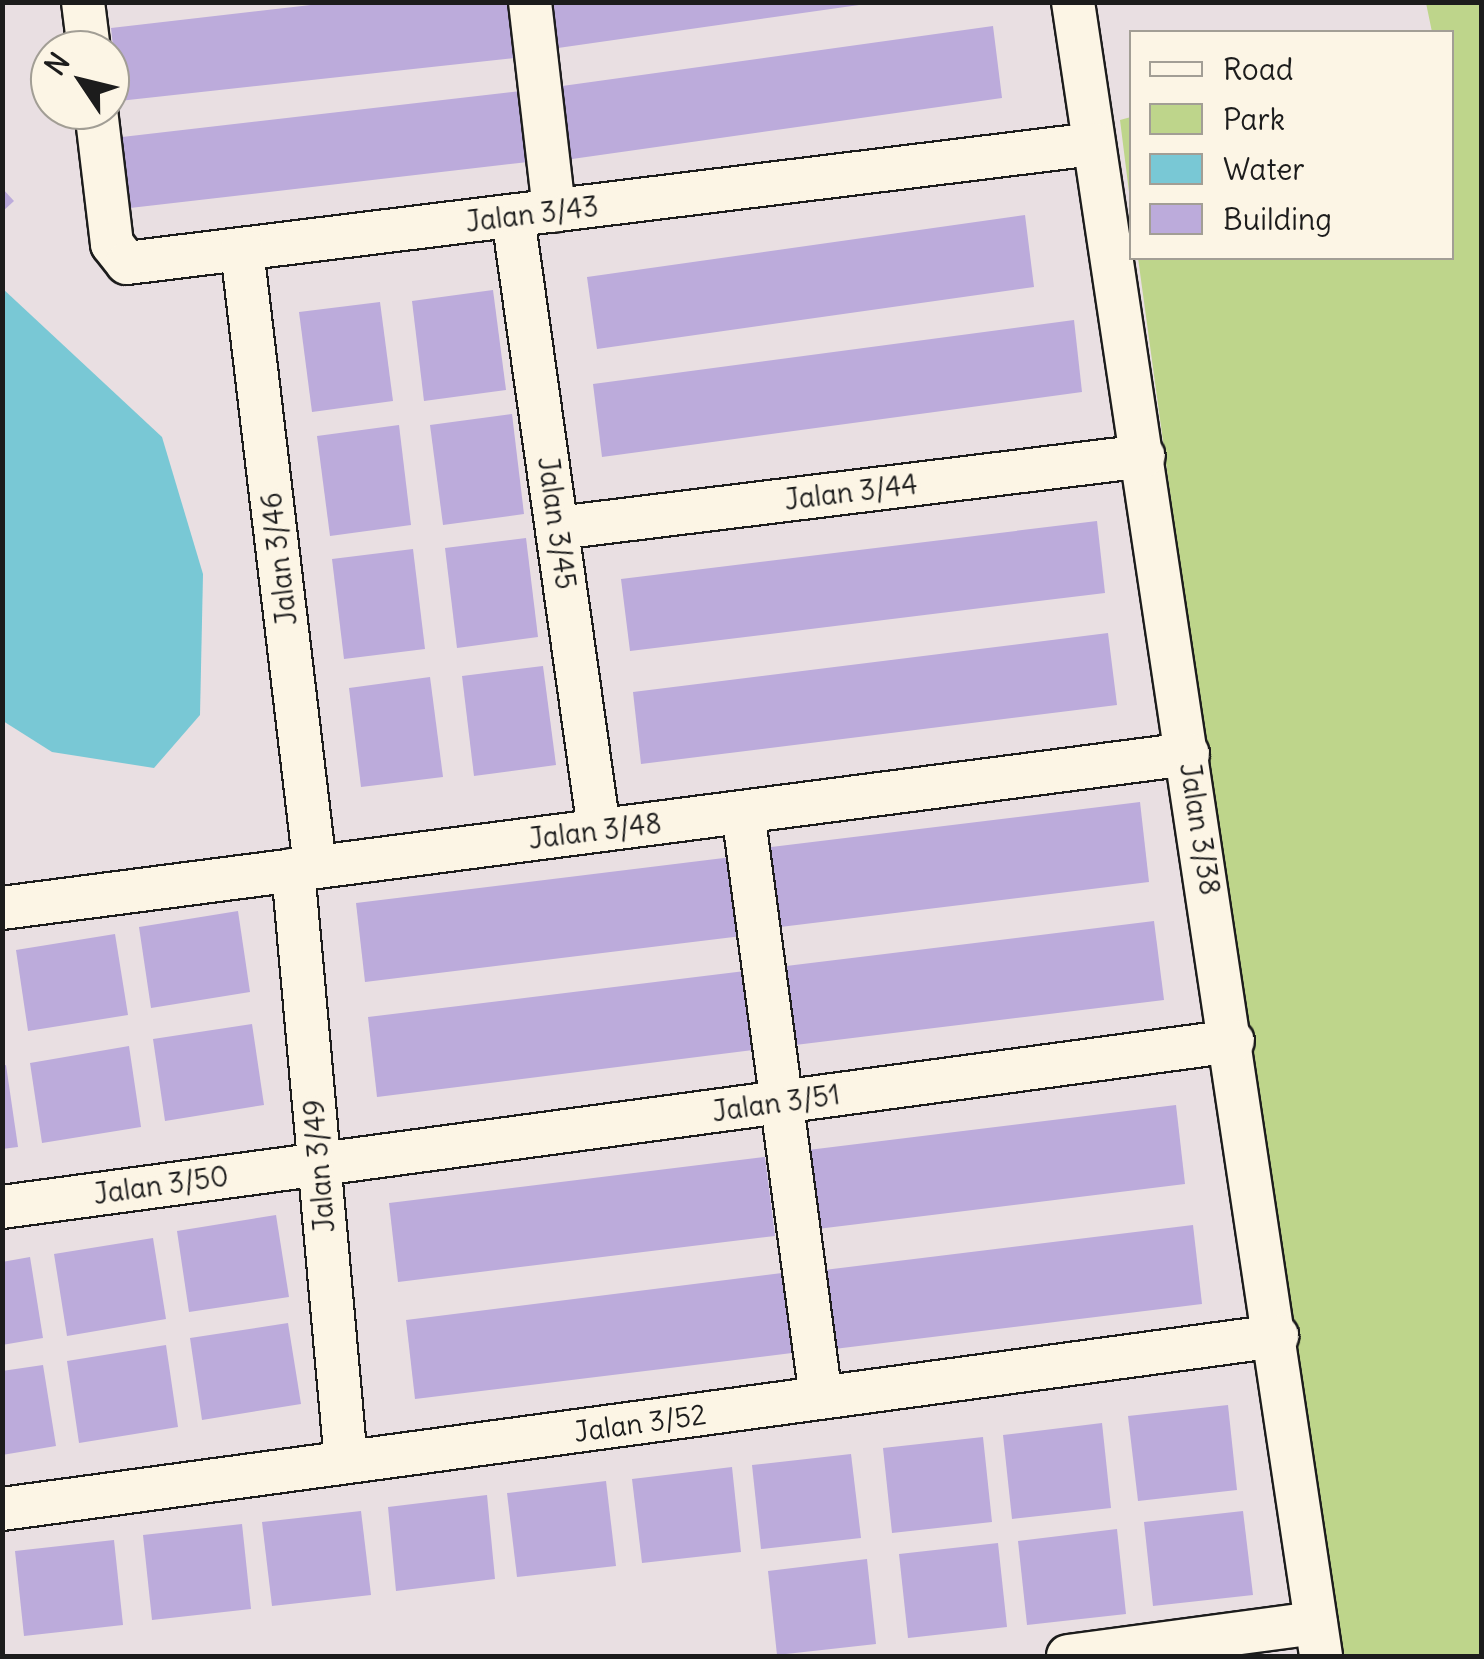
<!DOCTYPE html>
<html>
<head>
<meta charset="utf-8">
<style>
  body { margin:0 }
  #map { position:relative; width:1484px; height:1659px; overflow:hidden; background:#e9dfe2; font-family:Delius,sans-serif }
  div>[style] { position:absolute }
  .green>* { inset:0; background:#bed58b }
  .water>* { inset:0; background:#79c8d5 }
  .building>* { inset:0; background:#bcabdb }
  .roads { filter:drop-shadow(2px 0 #1c1c1c) drop-shadow(-2px 0 #1c1c1c) drop-shadow(0 2px #1c1c1c) drop-shadow(0 -2px #1c1c1c) }
  .minor>* { height:42px; margin:-21px; padding:0 21px; transform-origin:21px; border-radius:21px; background:#fcf5e5 }
  span { translate:-50% -50%; white-space:nowrap; text-align:center; line-height:1.15; -webkit-text-stroke:8px #fcf5e5; paint-order:stroke }
  .street-label { font-size:28px; color:#1c1c1c }
  .frame { position:absolute; inset:0; border:5px solid #1c1c1c; pointer-events:none }
  .legend { position:absolute; left:1129px; top:30px; width:325px; height:230px; box-sizing:border-box; background:#fcf5e5; border:2px solid #a29e95; margin:0; padding:12px 18px; list-style:none; font-size:30px; color:#1c1c1c }
  .legend li { display:flex; align-items:center; gap:20px; height:50px }
  .legend b { width:50px; border:2px solid #a29e95 }
  .north { position:absolute; left:30px; top:30px; width:100px; height:100px; box-sizing:border-box; background:#fcf5e5; border:2px solid #a29e95; border-radius:50%; rotate:305deg; font-size:28px; font-weight:700; line-height:40px; text-align:center; color:#1c1c1c }
  .north::after { content:''; display:block; margin:auto; width:35px; height:45px; background:#1c1c1c; clip-path:polygon(50% 0,100% 100%,50% 72%,0 100%) }
</style>
</head>
<body>
<div id="map">
  <div class="green">
    <i style="clip-path:polygon(1426px 3px,1481px 3px,1481px 1656px,1329px 1656px,1138px 258px,1452px 258px,1452px 32px,1432px 32px)"></i>
    <i style="clip-path:polygon(1131px 117px,1132px 117px,1131px 208px,1120px 120px)"></i>
  </div>
  <div class="water">
    <i style="clip-path:polygon(2px 288px,162px 437px,203px 574px,200px 715px,154px 768px,52px 752px,3px 721px)"></i>
  </div>
  <div class="building">
    <i style="clip-path:polygon(337px 2px,518px 2px,523px 57px,119px 101px,111px 28px)"></i>
    <i style="clip-path:polygon(545px 2px,859px 2px,859px 5px,551px 49px)"></i>
    <i style="clip-path:polygon(993px 26px,1002px 98px,565px 160px,555px 87px)"></i>
    <i style="clip-path:polygon(529px 90px,537px 161px,130px 208px,122px 137px)"></i>
    <i style="clip-path:polygon(2px 188px,14px 201px,2px 212px)"></i>
    <i style="clip-path:polygon(1025px 215px,1034px 287px,597px 349px,587px 277px)"></i>
    <i style="clip-path:polygon(493px 290px,506px 390px,424px 401px,412px 301px)"></i>
    <i style="clip-path:polygon(380px 302px,393px 401px,312px 412px,299px 312px)"></i>
    <i style="clip-path:polygon(1074px 320px,1082px 392px,602px 457px,593px 384px)"></i>
    <i style="clip-path:polygon(512px 414px,524px 514px,443px 525px,430px 425px)"></i>
    <i style="clip-path:polygon(399px 425px,411px 525px,330px 536px,317px 436px)"></i>
    <i style="clip-path:polygon(1097px 521px,1105px 593px,630px 651px,621px 579px)"></i>
    <i style="clip-path:polygon(526px 538px,538px 637px,457px 648px,445px 548px)"></i>
    <i style="clip-path:polygon(413px 549px,425px 649px,344px 659px,332px 559px)"></i>
    <i style="clip-path:polygon(1108px 633px,1117px 705px,641px 764px,633px 692px)"></i>
    <i style="clip-path:polygon(543px 666px,556px 765px,474px 776px,462px 676px)"></i>
    <i style="clip-path:polygon(430px 677px,443px 777px,361px 787px,349px 688px)"></i>
    <i style="clip-path:polygon(1140px 802px,1149px 882px,772px 928px,763px 848px)"></i>
    <i style="clip-path:polygon(732px 857px,742px 936px,365px 982px,356px 903px)"></i>
    <i style="clip-path:polygon(238px 911px,250px 992px,151px 1008px,139px 927px)"></i>
    <i style="clip-path:polygon(1154px 921px,1164px 1000px,787px 1046px,778px 967px)"></i>
    <i style="clip-path:polygon(115px 934px,128px 1015px,28px 1031px,16px 950px)"></i>
    <i style="clip-path:polygon(745px 971px,753px 1050px,377px 1097px,368px 1017px)"></i>
    <i style="clip-path:polygon(252px 1024px,264px 1105px,165px 1121px,153px 1039px)"></i>
    <i style="clip-path:polygon(129px 1046px,141px 1127px,42px 1143px,30px 1063px)"></i>
    <i style="clip-path:polygon(6px 1065px,18px 1147px,2px 1149px,2px 1066px)"></i>
    <i style="clip-path:polygon(1176px 1105px,1185px 1184px,809px 1230px,800px 1151px)"></i>
    <i style="clip-path:polygon(765px 1157px,775px 1236px,398px 1282px,389px 1203px)"></i>
    <i style="clip-path:polygon(276px 1215px,289px 1297px,189px 1312px,177px 1231px)"></i>
    <i style="clip-path:polygon(1193px 1225px,1202px 1304px,826px 1350px,816px 1271px)"></i>
    <i style="clip-path:polygon(153px 1238px,166px 1319px,67px 1336px,54px 1254px)"></i>
    <i style="clip-path:polygon(30px 1257px,43px 1338px,2px 1345px,2px 1262px)"></i>
    <i style="clip-path:polygon(782px 1273px,792px 1353px,415px 1399px,406px 1320px)"></i>
    <i style="clip-path:polygon(288px 1323px,301px 1404px,202px 1420px,190px 1338px)"></i>
    <i style="clip-path:polygon(166px 1345px,178px 1427px,79px 1443px,67px 1361px)"></i>
    <i style="clip-path:polygon(43px 1365px,56px 1446px,2px 1455px,2px 1371px)"></i>
    <i style="clip-path:polygon(1228px 1405px,1237px 1490px,1138px 1501px,1128px 1416px)"></i>
    <i style="clip-path:polygon(1102px 1423px,1111px 1508px,1012px 1519px,1003px 1435px)"></i>
    <i style="clip-path:polygon(983px 1437px,992px 1522px,892px 1533px,883px 1448px)"></i>
    <i style="clip-path:polygon(851px 1454px,861px 1538px,761px 1549px,752px 1465px)"></i>
    <i style="clip-path:polygon(732px 1467px,741px 1552px,642px 1563px,632px 1479px)"></i>
    <i style="clip-path:polygon(606px 1481px,616px 1566px,517px 1577px,507px 1493px)"></i>
    <i style="clip-path:polygon(487px 1495px,495px 1579px,396px 1591px,388px 1507px)"></i>
    <i style="clip-path:polygon(361px 1511px,371px 1595px,272px 1606px,262px 1522px)"></i>
    <i style="clip-path:polygon(1243px 1511px,1253px 1595px,1153px 1606px,1144px 1522px)"></i>
    <i style="clip-path:polygon(242px 1524px,251px 1609px,152px 1620px,143px 1535px)"></i>
    <i style="clip-path:polygon(1117px 1529px,1126px 1614px,1027px 1625px,1018px 1541px)"></i>
    <i style="clip-path:polygon(114px 1540px,123px 1625px,24px 1636px,15px 1551px)"></i>
    <i style="clip-path:polygon(998px 1543px,1007px 1627px,908px 1638px,899px 1554px)"></i>
    <i style="clip-path:polygon(867px 1559px,876px 1644px,777px 1655px,768px 1571px)"></i>
  </div>
  <div class="roads">
    <div class="minor">
      <i style="left:83px;top:2px;width:48px;rotate:82.9deg"></i>
      <i style="left:530px;top:2px;width:210px;rotate:83.4deg"></i>
      <i style="left:1073px;top:2px;width:1672px;rotate:81.47deg"></i>
      <i style="left:96px;top:110px;width:135px;rotate:83.2deg"></i>
      <i style="left:112px;top:244px;width:24px;rotate:52deg"></i>
      <i style="left:127px;top:263px;width:974px;rotate:-7.02deg"></i>
      <i style="left:513px;top:217px;width:619px;rotate:82.01deg"></i>
      <i style="left:242px;top:250px;width:621px;rotate:83.25deg"></i>
      <i style="left:558px;top:528px;width:590px;rotate:-7deg"></i>
      <i style="left:743px;top:812px;width:591px;rotate:82.42deg"></i>
      <i style="left:293px;top:870px;width:594px;rotate:84.88deg"></i>
      <i style="left:2px;top:908px;width:1196px;rotate:-7.4deg"></i>
      <i style="left:2px;top:1207px;width:1242px;rotate:-7.68deg"></i>
      <i style="left:2px;top:1509px;width:1287px;rotate:-7.73deg"></i>
      <i style="left:1068px;top:1656px;width:250px;rotate:-7.6deg"></i>
    </div>
  </div>
  <div class="street-label">
    <span style="left:532px;top:214px;rotate:-7deg">Jalan 3/43</span>
    <span style="left:851px;top:492px;rotate:-7deg">Jalan 3/44</span>
    <span style="left:557px;top:523px;rotate:82deg">Jalan 3/45</span>
    <span style="left:279px;top:559px;rotate:-97deg">Jalan 3/46</span>
    <span style="left:1200px;top:829px;rotate:81deg">Jalan 3/38</span>
    <span style="left:595px;top:831px;rotate:-7deg">Jalan 3/48</span>
    <span style="left:776px;top:1103px;rotate:-8deg">Jalan 3/51</span>
    <span style="left:319px;top:1166px;rotate:-95deg">Jalan 3/49</span>
    <span style="left:161px;top:1185px;rotate:-8deg">Jalan 3/50</span>
    <span style="left:640px;top:1423px;rotate:-8deg">Jalan 3/52</span>
  </div>
  <div class="frame"></div>
  <ul class="legend">
  <li><b style="height:12px;background:#fcf5e5"></b>Road</li>
  <li><b style="height:28px;background:#bed58b"></b>Park</li>
  <li><b style="height:28px;background:#79c8d5"></b>Water</li>
  <li><b style="height:28px;background:#bcabdb"></b>Building</li>
  </ul>
  <div class="north">N</div>
</div>
</body>
</html>
